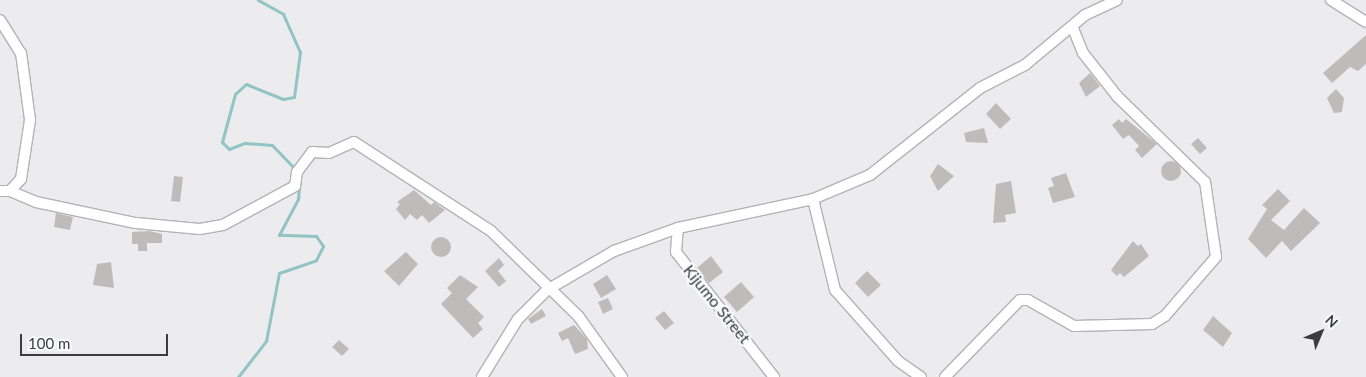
<!DOCTYPE html>
<html>
<head>
<meta charset="utf-8">
<style>
  body { margin:0 }
  #map { position:relative; width:1366px; height:377px; overflow:hidden; background:#ececee; font-family:Lato,sans-serif }
  div>[style] { position:absolute }
  .stream>* { height:3px; margin:-1.5px; padding:0 1.5px; transform-origin:1.5px; border-radius:1.5px; background:#92c3c5 }
  .building>* { inset:0; background:#bebcbb }
  .round { border-radius:50% }
  .roads { filter:drop-shadow(1px 0 #b2b3b4) drop-shadow(-1px 0 #b2b3b4) drop-shadow(0 1px #b2b3b4) drop-shadow(0 -1px #b2b3b4) }
  .minor>* { height:10px; margin:-5px; padding:0 5px; transform-origin:5px; border-radius:5px; background:#fff }
  span { translate:-50% -50%; white-space:nowrap; text-align:center; line-height:1.15; -webkit-text-stroke:4.5px #f9fafc; paint-order:stroke }
  .street-label { font-size:16px; color:#3c3c3d }
  .north { position:absolute; left:1296px; top:307px; width:50px; height:50px; -webkit-text-stroke:4px #f9fafc; paint-order:stroke; rotate:45deg; font-size:14px; font-weight:700; line-height:20px; text-align:center; color:#3c3c3d }
  .north::after { content:''; display:block; margin:auto; width:18px; height:22px; background:#3c3c3d; clip-path:polygon(50% 0,100% 100%,50% 72%,0 100%) }
  .scale { position:absolute; left:20px; top:334px; width:148px; height:22px; box-sizing:border-box; border:2px solid #3c3c3d; border-top:0; padding-left:6px; font-size:15px; line-height:18px; white-space:nowrap; color:#3c3c3d; -webkit-text-stroke:4px #f9fafc; paint-order:stroke }
</style>
</head>
<body>
<div id="map">
  <div class="stream">
    <i style="left:258px;top:0;width:29px;rotate:29deg"></i>
    <i style="left:283px;top:14px;width:42px;rotate:65.9deg"></i>
    <i style="left:300px;top:52px;width:45px;rotate:97.6deg"></i>
    <i style="left:294px;top:97px;width:11px;rotate:170deg"></i>
    <i style="left:283px;top:99px;width:40px;rotate:-158deg"></i>
    <i style="left:246px;top:84px;width:15px;rotate:138deg"></i>
    <i style="left:235px;top:94px;width:50px;rotate:105.2deg"></i>
    <i style="left:222px;top:142px;width:10px;rotate:45deg"></i>
    <i style="left:229px;top:149px;width:17px;rotate:-21deg"></i>
    <i style="left:245px;top:143px;width:27px;rotate:4deg"></i>
    <i style="left:272px;top:145px;width:35px;rotate:46deg"></i>
    <i style="left:238px;top:377px;width:46px;rotate:-52.1deg"></i>
    <i style="left:266px;top:341px;width:69px;rotate:-79.2deg"></i>
    <i style="left:279px;top:273px;width:39px;rotate:-19deg"></i>
    <i style="left:316px;top:260px;width:16px;rotate:-63deg"></i>
    <i style="left:323px;top:246px;width:12px;rotate:-125deg"></i>
    <i style="left:316px;top:236px;width:37px;rotate:-178deg"></i>
    <i style="left:279px;top:235px;width:41px;rotate:-62.2deg"></i>
    <i style="left:298px;top:199px;width:24px;rotate:-85deg"></i>
  </div>
  <div class="building">
    <i style="clip-path:polygon(1366px 35px,1366px 64px,1358px 71px,1350px 67px,1332px 83px,1323px 73px)"></i>
    <i style="clip-path:polygon(1090px 73px,1100px 86px,1086px 97px,1079px 83px)"></i>
    <i style="clip-path:polygon(1336px 89px,1344px 98px,1342px 112px,1334px 113px,1327px 98px)"></i>
    <i style="clip-path:polygon(996px 103px,1011px 119px,1000px 129px,986px 114px)"></i>
    <i style="clip-path:polygon(1119px 119px,1122px 123px,1126px 119px,1157px 144px,1142px 158px,1135px 150px,1139px 146px,1129px 135px,1123px 139px,1112px 125px)"></i>
    <i style="clip-path:polygon(984px 128px,988px 143px,966px 142px,964px 133px)"></i>
    <i style="clip-path:polygon(1198px 138px,1207px 148px,1200px 154px,1191px 144px)"></i>
    <i class="round" style="left:1161px;top:161px;width:20px;height:20px"></i>
    <i style="clip-path:polygon(938px 164px,954px 176px,938px 191px,930px 176px)"></i>
    <i style="clip-path:polygon(1066px 173px,1075px 197px,1053px 203px,1048px 188px,1054px 186px,1051px 178px)"></i>
    <i style="clip-path:polygon(174px 176px,183px 177px,180px 202px,171px 201px)"></i>
    <i style="clip-path:polygon(1011px 181px,1016px 213px,1005px 215px,1006px 222px,993px 223px,996px 184px)"></i>
    <i style="clip-path:polygon(1278px 189px,1290px 201px,1271px 220px,1284px 230px,1304px 208px,1320px 223px,1291px 251px,1282px 241px,1266px 258px,1248px 239px,1267px 209px,1262px 205px)"></i>
    <i style="clip-path:polygon(414px 190px,431px 205px,434px 202px,445px 210px,429px 223px,422px 215px,417px 220px,410px 214px,405px 220px,396px 209px,400px 204px,397px 202px)"></i>
    <i style="clip-path:polygon(56px 213px,73px 217px,70px 230px,54px 227px)"></i>
    <i style="clip-path:polygon(149px 231px,162px 234px,162px 243px,147px 243px,147px 251px,138px 251px,138px 244px,132px 244px,132px 232px)"></i>
    <i class="round" style="left:431px;top:237px;width:20px;height:20px"></i>
    <i style="clip-path:polygon(1133px 241px,1138px 246px,1141px 244px,1149px 256px,1124px 277px,1120px 273px,1117px 276px,1111px 270px)"></i>
    <i style="clip-path:polygon(406px 252px,418px 264px,399px 286px,384px 271px)"></i>
    <i style="clip-path:polygon(711px 256px,723px 272px,709px 283px,697px 268px)"></i>
    <i style="clip-path:polygon(499px 258px,504px 265px,498px 271px,506px 281px,499px 287px,485px 271px)"></i>
    <i style="clip-path:polygon(111px 262px,114px 288px,93px 285px,97px 264px)"></i>
    <i style="clip-path:polygon(867px 271px,881px 285px,868px 297px,855px 283px)"></i>
    <i style="clip-path:polygon(460px 275px,478px 287px,466px 299px,484px 317px,478px 323px,483px 329px,473px 338px,441px 304px,452px 293px,447px 288px)"></i>
    <i style="clip-path:polygon(607px 275px,616px 289px,601px 298px,593px 284px)"></i>
    <i style="clip-path:polygon(741px 282px,754px 297px,737px 312px,724px 297px)"></i>
    <i style="clip-path:polygon(608px 298px,613px 309px,603px 314px,598px 302px)"></i>
    <i style="clip-path:polygon(542px 309px,546px 316px,531px 324px,528px 319px)"></i>
    <i style="clip-path:polygon(664px 311px,674px 323px,665px 330px,655px 318px)"></i>
    <i style="clip-path:polygon(1213px 316px,1232px 333px,1223px 347px,1203px 330px)"></i>
    <i style="clip-path:polygon(574px 325px,587px 339px,588px 349px,575px 354px,568px 338px,562px 341px,558px 333px)"></i>
    <i style="clip-path:polygon(339px 340px,349px 349px,342px 356px,332px 347px)"></i>
  </div>
  <div class="roads">
    <div class="minor">
      <i style="left:1331px;top:0;width:41px;rotate:32.2deg"></i>
      <i style="left:0;top:20px;width:39px;rotate:58deg"></i>
      <i style="left:21px;top:53px;width:68px;rotate:82.3deg"></i>
      <i style="left:30px;top:120px;width:60px;rotate:98.7deg"></i>
      <i style="left:21px;top:179px;width:16px;rotate:133deg"></i>
      <i style="left:10px;top:191px;width:10px;rotate:180deg"></i>
      <i style="left:10px;top:191px;width:28px;rotate:23deg"></i>
      <i style="left:36px;top:202px;width:102px;rotate:11.9deg"></i>
      <i style="left:136px;top:223px;width:64px;rotate:5.4deg"></i>
      <i style="left:200px;top:229px;width:23px;rotate:-10deg"></i>
      <i style="left:223px;top:225px;width:82px;rotate:-28.4deg"></i>
      <i style="left:295px;top:186px;width:14px;rotate:-82deg"></i>
      <i style="left:297px;top:172px;width:25px;rotate:-53deg"></i>
      <i style="left:312px;top:152px;width:17px;rotate:3deg"></i>
      <i style="left:329px;top:153px;width:27px;rotate:-24deg"></i>
      <i style="left:354px;top:142px;width:163px;rotate:33deg"></i>
      <i style="left:491px;top:231px;width:123px;rotate:44.3deg"></i>
      <i style="left:579px;top:317px;width:74px;rotate:54.4deg"></i>
      <i style="left:813px;top:199px;width:94px;rotate:76.4deg"></i>
      <i style="left:835px;top:290px;width:95px;rotate:48.4deg"></i>
      <i style="left:898px;top:361px;width:28px;rotate:35deg"></i>
      <i style="left:678px;top:228px;width:24px;rotate:95deg"></i>
      <i style="left:676px;top:252px;width:159px;rotate:51.9deg"></i>
      <i style="left:482px;top:377px;width:68px;rotate:-58.2deg"></i>
      <i style="left:518px;top:319px;width:41px;rotate:-45deg"></i>
      <i style="left:547px;top:290px;width:78px;rotate:-30.2deg"></i>
      <i style="left:614px;top:251px;width:68px;rotate:-19.8deg"></i>
      <i style="left:678px;top:228px;width:138px;rotate:-12.1deg"></i>
      <i style="left:813px;top:199px;width:62px;rotate:-22.8deg"></i>
      <i style="left:870px;top:175px;width:140px;rotate:-38.3deg"></i>
      <i style="left:980px;top:88px;width:51px;rotate:-27.1deg"></i>
      <i style="left:1025px;top:65px;width:78px;rotate:-39.8deg"></i>
      <i style="left:1085px;top:15px;width:35px;rotate:-25deg"></i>
      <i style="left:945px;top:377px;width:107px;rotate:-45.8deg"></i>
      <i style="left:1020px;top:300px;width:8px"></i>
      <i style="left:1028px;top:300px;width:53px;rotate:29.5deg"></i>
      <i style="left:1074px;top:326px;width:78px;rotate:-1.5deg"></i>
      <i style="left:1152px;top:324px;width:15px;rotate:-32deg"></i>
      <i style="left:1165px;top:316px;width:78px;rotate:-49.2deg"></i>
      <i style="left:1216px;top:257px;width:76px;rotate:-98.3deg"></i>
      <i style="left:1205px;top:182px;width:123px;rotate:-135.7deg"></i>
      <i style="left:1117px;top:96px;width:55px;rotate:-128.3deg"></i>
      <i style="left:1083px;top:53px;width:29px;rotate:-112deg"></i>
    </div>
  </div>
  <div class="street-label">
    <span style="left:717px;top:304px;rotate:51deg">Kijumo Street</span>
  </div>
  <div class="north">N</div>
  <div class="scale">100 m</div>
</div>
</body>
</html>
